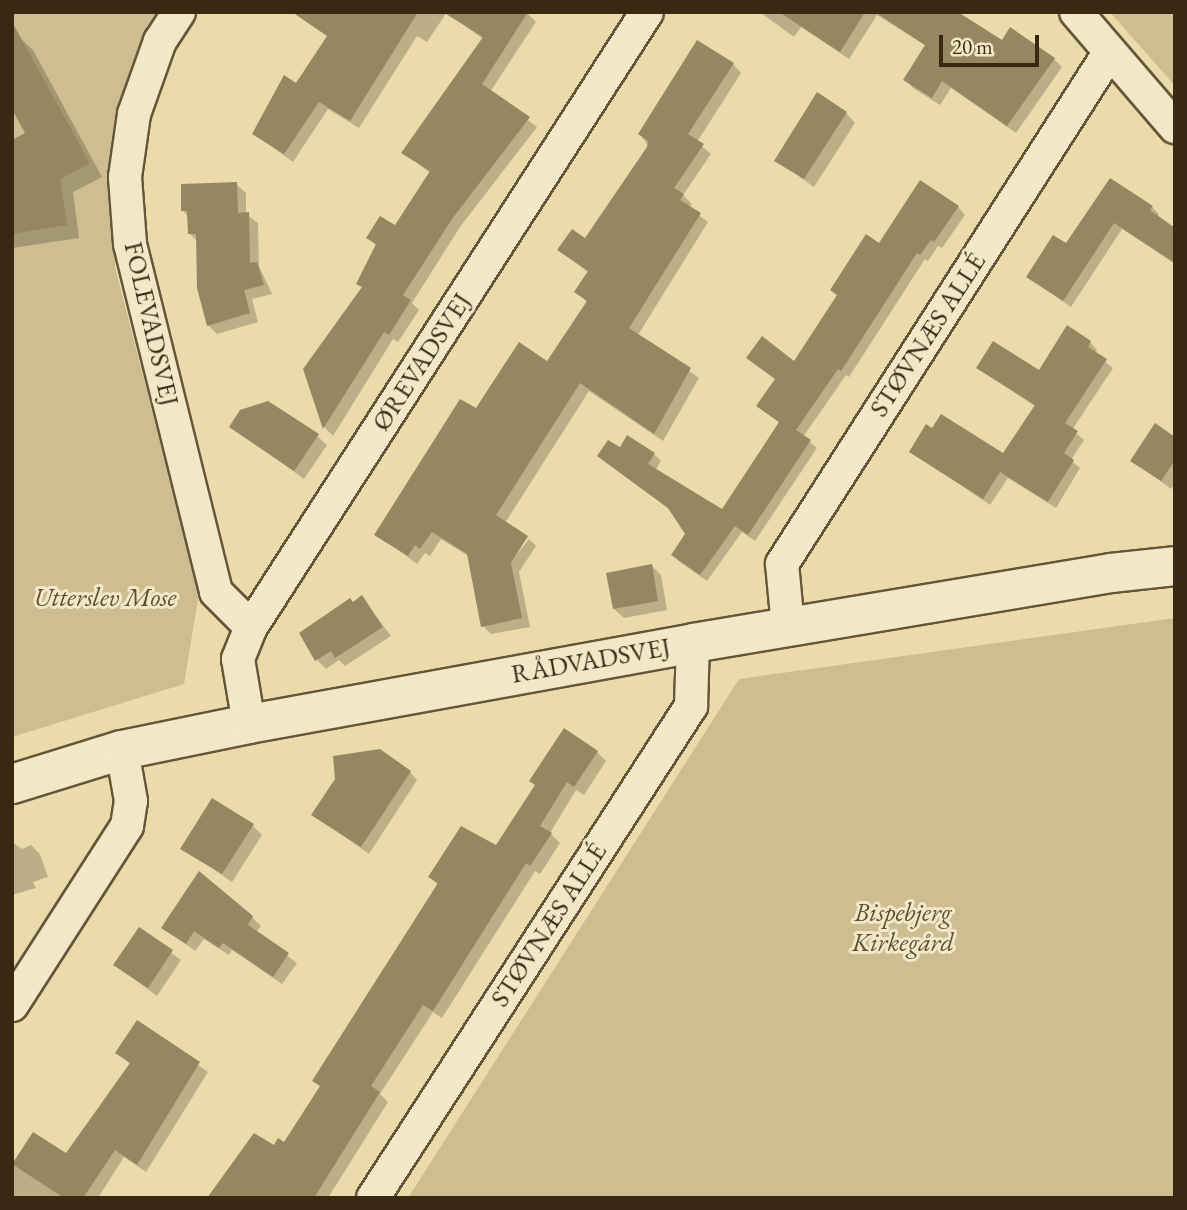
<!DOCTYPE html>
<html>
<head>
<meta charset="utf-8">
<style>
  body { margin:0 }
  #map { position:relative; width:1187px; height:1210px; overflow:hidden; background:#ebdbab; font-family:"EB Garamond",serif }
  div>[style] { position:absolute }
  .green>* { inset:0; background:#cdbd91 }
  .shadow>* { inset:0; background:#0003 }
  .building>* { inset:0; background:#968662 }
  .roads { filter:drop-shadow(2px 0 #665639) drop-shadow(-2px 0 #665639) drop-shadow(0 2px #665639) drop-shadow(0 -2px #665639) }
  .minor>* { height:32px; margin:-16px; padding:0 16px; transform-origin:16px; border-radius:16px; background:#f2e8c8 }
  .tertiary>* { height:38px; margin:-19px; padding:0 19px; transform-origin:19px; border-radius:19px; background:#f2e8c8 }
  span { translate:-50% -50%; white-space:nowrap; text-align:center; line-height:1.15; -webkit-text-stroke:6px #f2e8c8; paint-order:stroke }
  .street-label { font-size:26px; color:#392913 }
  .park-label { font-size:26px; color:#5e4e32; font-style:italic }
  .frame { position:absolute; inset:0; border:14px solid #392913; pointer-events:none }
  .scale { position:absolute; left:939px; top:35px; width:100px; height:32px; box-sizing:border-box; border:4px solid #392913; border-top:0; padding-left:9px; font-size:21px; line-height:24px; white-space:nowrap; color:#392913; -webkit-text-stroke:5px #f2e8c8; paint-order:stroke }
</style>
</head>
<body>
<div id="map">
  <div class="green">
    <i style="clip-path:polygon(12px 12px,168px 12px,114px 187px,115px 267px,199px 593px,184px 684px,12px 737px)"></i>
    <i style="clip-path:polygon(1110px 12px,1175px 12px,1175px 86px)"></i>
    <i style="clip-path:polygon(1175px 618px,1175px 1198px,408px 1198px,739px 679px)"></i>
  </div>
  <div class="shadow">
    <i style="clip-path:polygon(353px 12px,447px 12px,427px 42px,417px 36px,359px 128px,328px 109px,293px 162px,254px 134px)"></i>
    <i style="clip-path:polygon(526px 12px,536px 22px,490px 92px,537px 127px,460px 227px,412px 303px,419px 310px,398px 342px,393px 339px,333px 436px,325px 428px,305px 370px,363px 289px,358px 283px,377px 246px,368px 238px,395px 227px,430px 173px,403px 152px,483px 39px,453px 17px)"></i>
    <i style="clip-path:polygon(955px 12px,1002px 42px,1054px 59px,1062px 67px,1016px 133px,951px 88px,940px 105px,913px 88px,905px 79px,926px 46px,877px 15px,849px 59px,801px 27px,794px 37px,761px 13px)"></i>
    <i style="clip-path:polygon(19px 37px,33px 50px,102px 177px,73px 192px,79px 238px,12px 248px,12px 142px,28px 134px)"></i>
    <i style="clip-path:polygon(733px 64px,741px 73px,697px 142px,711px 154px,683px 195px,692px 204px,689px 208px,708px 222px,638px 335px,699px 378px,663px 441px,589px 391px,505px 523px,505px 569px,529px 539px,536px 546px,519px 572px,530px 627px,491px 634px,483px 626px,470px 557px,441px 539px,430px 556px,425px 553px,417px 564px,377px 534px,477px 411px,547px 363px,588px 303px,576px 291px,589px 273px,560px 250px,586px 241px,649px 147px,640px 134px)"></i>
    <i style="clip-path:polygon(846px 113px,855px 123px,814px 187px,776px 160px)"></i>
    <i style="clip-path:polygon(1110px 180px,1152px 207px,1159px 214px,1157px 218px,1175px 230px,1175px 264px,1122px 229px,1071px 307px,1028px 277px,1067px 246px)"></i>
    <i style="clip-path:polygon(236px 184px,246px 193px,246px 214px,258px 223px,259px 266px,272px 294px,252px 299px,258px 322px,217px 334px,208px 325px,198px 242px,189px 233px,189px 217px,182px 210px)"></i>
    <i style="clip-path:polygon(958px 207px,965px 215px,942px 248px,938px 246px,928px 261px,925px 259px,849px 377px,846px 375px,803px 437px,817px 448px,755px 541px,742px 532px,707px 581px,680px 562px,673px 555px,687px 534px,672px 511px,607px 463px,621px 450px,654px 454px,661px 461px,655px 471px,722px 511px,780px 423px,758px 406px,776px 380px,748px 358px,795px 363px,879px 245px)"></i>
    <i style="clip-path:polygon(1068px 328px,1090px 342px,1097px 350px,1095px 354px,1113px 368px,1072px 430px,1084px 440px,1071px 460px,1080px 468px,1056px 508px,1008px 478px,990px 505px,911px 451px,1004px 456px,1036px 407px,978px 368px,1039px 372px)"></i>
    <i style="clip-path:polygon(231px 426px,317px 436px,327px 445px,304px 479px)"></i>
    <i style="clip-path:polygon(1175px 439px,1175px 483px,1171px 489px,1133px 461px)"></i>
    <i style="clip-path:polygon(652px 566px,661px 575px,667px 610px,624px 618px,614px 609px)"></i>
    <i style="clip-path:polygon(362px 598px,391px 636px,345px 666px,339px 660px,326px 669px,317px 660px)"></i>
    <i style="clip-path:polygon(597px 752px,606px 761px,584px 795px,576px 790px,550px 833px,560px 843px,540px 874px,535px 871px,442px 1018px,433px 1012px,380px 1094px,388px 1102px,328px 1198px,209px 1198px,274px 1147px,284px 1145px,321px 1087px,314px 1081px,439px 886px,430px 877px,496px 847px)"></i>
    <i style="clip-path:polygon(410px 772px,417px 780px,369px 854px,314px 815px)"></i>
    <i style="clip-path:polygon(253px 826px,262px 835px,232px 882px,183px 848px)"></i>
    <i style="clip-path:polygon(12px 842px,22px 849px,31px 845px,40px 854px,48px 877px,33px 882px,36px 888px,12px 895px)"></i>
    <i style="clip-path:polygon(252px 917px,261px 926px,256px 933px,297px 963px,282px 984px,232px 950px,229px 955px,204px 939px,195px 951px,163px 927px)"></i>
    <i style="clip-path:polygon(139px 929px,181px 960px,157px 996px,115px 965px)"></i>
    <i style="clip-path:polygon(138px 1022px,208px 1072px,146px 1172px,124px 1157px,98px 1198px,12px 1198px,12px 1167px,34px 1134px,66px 1156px,130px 1064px,118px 1053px)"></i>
  </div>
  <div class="building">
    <i style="clip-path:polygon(292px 12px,418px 12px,350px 121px,319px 102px,284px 154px,252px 134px,284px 75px,296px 83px,327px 36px)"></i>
    <i style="clip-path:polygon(443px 12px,528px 12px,482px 84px,530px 117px,452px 219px,403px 295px,411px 300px,389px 335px,384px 332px,323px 429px,303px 369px,362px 287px,356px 284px,376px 244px,366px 238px,380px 216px,395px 225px,430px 171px,401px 153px,483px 37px)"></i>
    <i style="clip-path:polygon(779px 12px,865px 12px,840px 52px)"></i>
    <i style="clip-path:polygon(875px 12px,958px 12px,1002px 40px,1010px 27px,1055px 58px,1007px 126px,942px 81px,932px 98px,903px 80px,925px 45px)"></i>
    <i style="clip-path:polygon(12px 22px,90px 163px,60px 179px,67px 225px,12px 234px,12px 140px,25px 133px,12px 109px)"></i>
    <i style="clip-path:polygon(697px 40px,734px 63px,688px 134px,704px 144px,674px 188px,684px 194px,680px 200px,701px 213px,629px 328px,691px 368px,654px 434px,580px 383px,496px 515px,528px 536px,511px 563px,522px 618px,481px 627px,467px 554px,432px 532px,420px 549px,415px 545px,408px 556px,374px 535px,460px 399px,476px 408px,519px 342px,547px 361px,587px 301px,574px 292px,588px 271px,557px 250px,572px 229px,585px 238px,647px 147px,648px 141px,638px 134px)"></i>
    <i style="clip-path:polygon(817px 92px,847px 112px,804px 179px,774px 161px)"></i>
    <i style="clip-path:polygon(1110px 178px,1153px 206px,1150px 210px,1175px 228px,1175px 263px,1114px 223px,1063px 301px,1026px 277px,1053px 235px,1066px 243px)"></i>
    <i style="clip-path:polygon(920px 180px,959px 206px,934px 242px,931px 240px,920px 255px,917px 253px,841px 371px,838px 369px,796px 430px,811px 440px,748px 535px,735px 526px,700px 575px,671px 555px,685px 534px,668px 508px,597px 456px,608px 440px,620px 447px,627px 435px,655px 453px,648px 464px,722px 509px,779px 422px,756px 406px,775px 379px,746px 358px,762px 336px,794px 361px,837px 295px,830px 290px,866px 234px,879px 243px)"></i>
    <i style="clip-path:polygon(237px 182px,238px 213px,249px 212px,250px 263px,257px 262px,264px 285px,244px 290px,250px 313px,207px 326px,197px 288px,196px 234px,188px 234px,187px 211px,181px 211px,181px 184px)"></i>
    <i style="clip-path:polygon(1067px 325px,1091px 341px,1088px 347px,1107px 359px,1065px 423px,1078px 431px,1064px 453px,1074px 460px,1048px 502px,1000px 472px,983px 499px,909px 452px,926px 424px,932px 428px,941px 414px,1003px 453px,1035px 405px,976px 368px,993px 341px,1039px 370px)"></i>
    <i style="clip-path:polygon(268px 401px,319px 434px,294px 471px,229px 427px,240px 410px)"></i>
    <i style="clip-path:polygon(1155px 423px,1175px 437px,1175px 460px,1161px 481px,1130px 461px)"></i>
    <i style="clip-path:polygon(652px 564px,658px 601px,613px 609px,606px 573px)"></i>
    <i style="clip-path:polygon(362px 595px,383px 627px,335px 658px,331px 651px,315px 661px,299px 633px,350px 598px,353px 602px)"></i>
    <i style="clip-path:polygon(564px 728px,598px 751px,574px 787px,567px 782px,540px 826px,552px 833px,530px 866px,526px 863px,433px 1011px,423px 1005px,371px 1086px,380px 1092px,314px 1198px,207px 1198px,254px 1133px,274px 1145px,278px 1138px,284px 1142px,320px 1086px,312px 1081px,438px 883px,428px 877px,461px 826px,496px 845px,535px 785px,529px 781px)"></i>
    <i style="clip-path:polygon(380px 749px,411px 771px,361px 847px,311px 815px,335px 779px,333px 756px)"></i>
    <i style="clip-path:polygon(212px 798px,254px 824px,222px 874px,180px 849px)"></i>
    <i style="clip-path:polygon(199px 871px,253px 916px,248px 925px,289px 953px,273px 977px,223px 943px,219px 948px,194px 931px,186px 944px,161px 928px)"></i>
    <i style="clip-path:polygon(139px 927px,173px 950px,148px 988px,113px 965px)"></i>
    <i style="clip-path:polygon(137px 1020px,200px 1062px,137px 1165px,115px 1150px,83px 1198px,64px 1198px,12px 1164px,33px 1132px,66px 1153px,130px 1063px,115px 1053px)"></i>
  </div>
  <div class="roads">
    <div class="minor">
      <i style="left:179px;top:12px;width:35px;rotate:123deg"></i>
      <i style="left:160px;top:41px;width:77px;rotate:109.6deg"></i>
      <i style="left:134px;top:114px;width:64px;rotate:98.1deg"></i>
      <i style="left:125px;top:177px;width:67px;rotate:85.7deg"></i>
      <i style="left:130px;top:244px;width:358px;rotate:76.1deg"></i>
      <i style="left:216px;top:592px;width:49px;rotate:45deg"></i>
      <i style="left:1076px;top:12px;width:152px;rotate:49.3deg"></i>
      <i style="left:788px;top:627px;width:63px;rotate:-95.4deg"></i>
      <i style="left:782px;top:564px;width:607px;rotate:-57.38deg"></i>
      <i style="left:249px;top:724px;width:66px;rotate:-99.6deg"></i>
      <i style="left:238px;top:659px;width:35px;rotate:-68deg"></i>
      <i style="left:251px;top:627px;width:731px;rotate:-57.22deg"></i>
      <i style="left:12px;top:1005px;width:213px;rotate:-57.3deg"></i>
      <i style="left:127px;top:826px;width:25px;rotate:-81deg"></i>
      <i style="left:131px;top:801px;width:52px;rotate:-100deg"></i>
      <i style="left:373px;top:1198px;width:586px;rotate:-57.12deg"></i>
      <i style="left:691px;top:706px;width:63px;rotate:-88.2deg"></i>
    </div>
    <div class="tertiary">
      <i style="left:12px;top:784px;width:115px;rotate:-17.2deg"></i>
      <i style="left:122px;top:750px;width:130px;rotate:-11.6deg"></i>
      <i style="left:249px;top:724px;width:451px;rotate:-10.3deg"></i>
      <i style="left:693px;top:643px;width:424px;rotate:-9.5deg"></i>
      <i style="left:1111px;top:573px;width:64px;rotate:-6.2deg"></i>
    </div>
  </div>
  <div class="street-label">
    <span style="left:151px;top:324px;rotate:77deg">FOLEVADSVEJ</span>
    <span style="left:928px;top:335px;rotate:-57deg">STØVNÆS ALLÉ</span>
    <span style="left:422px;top:362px;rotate:-57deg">ØREVADSVEJ</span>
    <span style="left:591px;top:661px;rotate:-10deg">RÅDVADSVEJ</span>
    <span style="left:549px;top:925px;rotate:-57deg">STØVNÆS ALLÉ</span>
  </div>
  <div class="park-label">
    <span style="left:105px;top:598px">Utterslev Mose</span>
    <span style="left:903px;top:928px">Bispebjerg<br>Kirkegård</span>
  </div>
  <div class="frame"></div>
  <div class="scale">20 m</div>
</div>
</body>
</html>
